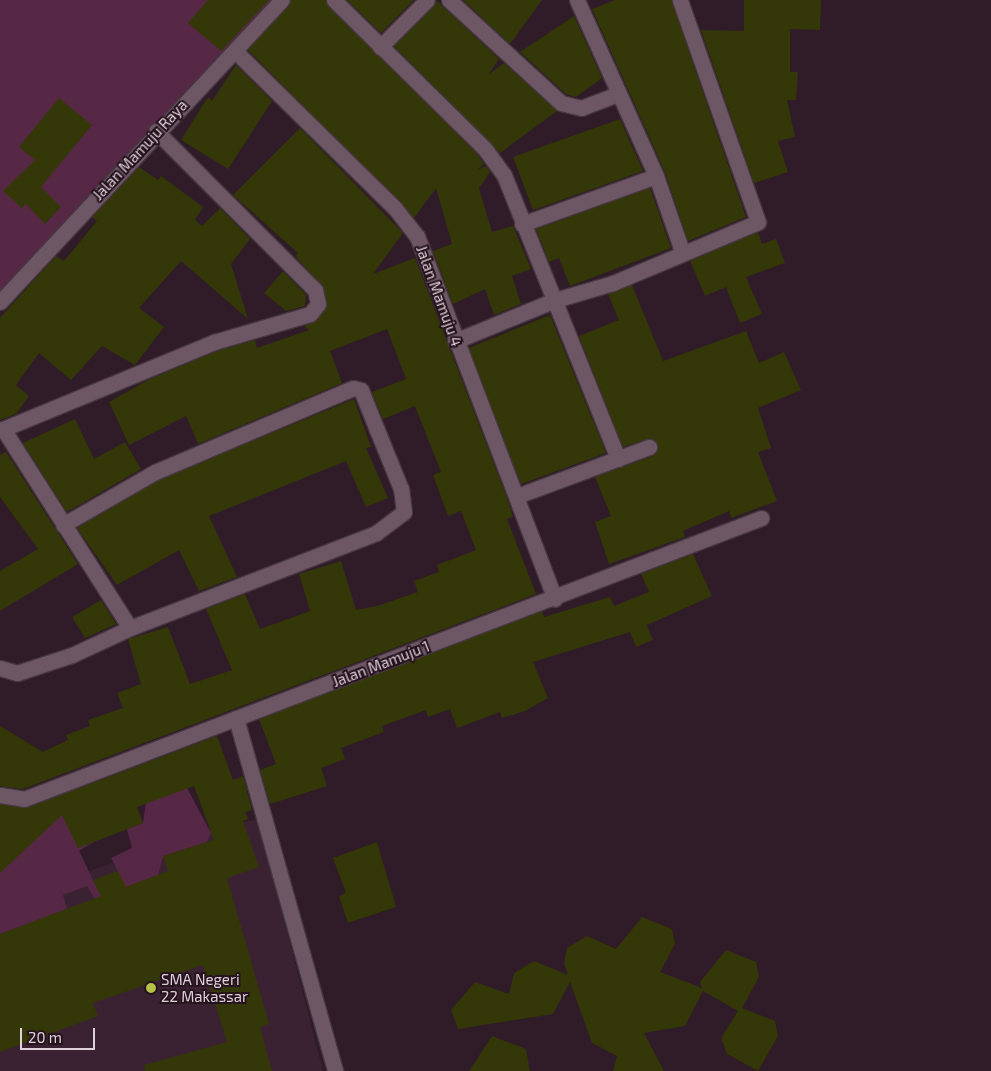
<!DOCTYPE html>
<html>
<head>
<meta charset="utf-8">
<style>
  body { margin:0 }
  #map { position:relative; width:991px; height:1071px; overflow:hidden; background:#2f1c28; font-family:"Exo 2",sans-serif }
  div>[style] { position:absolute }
  .built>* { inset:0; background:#3b2232 }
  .green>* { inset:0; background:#562846 }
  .building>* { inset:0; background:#343707 }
  .roads { filter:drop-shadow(1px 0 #463740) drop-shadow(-1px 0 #463740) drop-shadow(0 1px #463740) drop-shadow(0 -1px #463740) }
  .minor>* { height:15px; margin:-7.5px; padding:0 7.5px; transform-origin:7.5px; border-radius:7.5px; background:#6d5764 }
  .dots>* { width:14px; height:14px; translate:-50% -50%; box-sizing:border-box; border:2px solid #25131e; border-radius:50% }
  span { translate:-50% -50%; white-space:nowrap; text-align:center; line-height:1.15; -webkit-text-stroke:4px #25131e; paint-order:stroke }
  .street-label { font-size:15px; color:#dfd1d9 }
  .poi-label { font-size:15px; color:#dfd1d9 }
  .left { translate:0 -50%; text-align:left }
  .scale { position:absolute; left:20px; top:1028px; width:75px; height:22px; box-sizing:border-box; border:2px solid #dfd1d9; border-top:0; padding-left:6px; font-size:15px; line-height:18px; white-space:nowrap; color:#dfd1d9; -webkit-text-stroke:4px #25131e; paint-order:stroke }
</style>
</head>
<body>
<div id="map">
  <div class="built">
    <i style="clip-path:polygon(258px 819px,323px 1071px,0 1071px,0 905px,186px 835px)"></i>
  </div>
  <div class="green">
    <i style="clip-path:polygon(0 0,282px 0,0 302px)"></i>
    <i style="clip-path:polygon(70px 779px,84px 790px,101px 837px,79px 851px,95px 884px,119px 873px,111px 858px,132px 848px,127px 829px,143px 823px,146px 803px,187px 788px,211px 833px,207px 842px,163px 856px,158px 875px,95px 899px,87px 886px,63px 895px,67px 909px,0 934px,0 873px,13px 800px)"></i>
  </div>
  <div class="building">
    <i style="clip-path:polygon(208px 0,269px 0,221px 51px,188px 23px)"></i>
    <i style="clip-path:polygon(291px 0,325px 0,478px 155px,484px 164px,477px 170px,486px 166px,490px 172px,479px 188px,492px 232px,513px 226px,531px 269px,512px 276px,521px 304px,494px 315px,485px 289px,453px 304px,433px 251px,452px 244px,436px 188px,414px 218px,248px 50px)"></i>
    <i style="clip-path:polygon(347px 0,414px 0,381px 33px)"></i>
    <i style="clip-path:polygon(436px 0,499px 59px,488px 75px,504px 63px,557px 111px,500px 153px,394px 46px)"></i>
    <i style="clip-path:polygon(463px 0,542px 0,510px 44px)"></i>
    <i style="clip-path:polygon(615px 0,671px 0,746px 217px,688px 241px,665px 172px,592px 9px)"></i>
    <i style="clip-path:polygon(744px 0,821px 0,820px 30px,790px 29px,790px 72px,798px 72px,796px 100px,787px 100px,795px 137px,778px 141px,788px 172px,754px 183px,701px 30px,744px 31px)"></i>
    <i style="clip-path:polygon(574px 16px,602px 78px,576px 97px,566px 94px,520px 52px)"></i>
    <i style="clip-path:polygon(236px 65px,272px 101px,228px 169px,181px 140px,208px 97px,212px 101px)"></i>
    <i style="clip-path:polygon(59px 98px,92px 125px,41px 187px,61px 207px,45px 224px,26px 204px,22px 208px,3px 191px,35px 160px,19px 147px)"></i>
    <i style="clip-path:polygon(620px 119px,643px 171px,533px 210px,513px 157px)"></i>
    <i style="clip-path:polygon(300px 128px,403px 233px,373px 274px,415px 258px,507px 498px,513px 517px,507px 519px,536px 594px,23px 789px,0 786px,0 726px,43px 752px,68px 740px,66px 735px,90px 726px,88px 720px,123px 708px,117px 693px,141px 684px,128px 639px,168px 627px,190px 684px,232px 670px,206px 609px,245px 594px,260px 629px,310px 611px,299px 574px,341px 561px,356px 610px,377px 606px,418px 592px,414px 581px,439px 572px,437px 565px,476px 550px,461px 511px,448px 516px,433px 475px,441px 472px,415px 406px,383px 419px,372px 392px,406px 379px,387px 329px,330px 351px,342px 383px,198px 444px,186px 416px,129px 445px,109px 402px,150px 379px,217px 351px,255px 340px,257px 348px,309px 330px,304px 326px,325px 310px,324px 288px,295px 256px,298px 253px,233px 195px)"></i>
    <i style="clip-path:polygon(139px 167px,158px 180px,161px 176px,203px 207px,195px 220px,202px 226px,220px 208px,250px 239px,231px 264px,248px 319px,181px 261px,139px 308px,164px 327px,135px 365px,102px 346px,71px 380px,39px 353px,16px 385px,29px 396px,16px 414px,0 420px,0 318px,56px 256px,64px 261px,97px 221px,92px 217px)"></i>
    <i style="clip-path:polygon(650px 188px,671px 248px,570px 286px,559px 258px,549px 262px,536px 229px)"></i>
    <i style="clip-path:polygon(758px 232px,762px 244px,776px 239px,785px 263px,746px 277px,762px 314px,740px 323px,726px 287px,705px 296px,690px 261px)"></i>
    <i style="clip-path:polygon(283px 271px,306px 295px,305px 306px,286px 311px,264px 293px)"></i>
    <i style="clip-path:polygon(632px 285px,663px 361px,746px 331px,759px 363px,784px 352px,801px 390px,758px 408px,771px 448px,758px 452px,777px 501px,731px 518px,729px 511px,683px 531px,685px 537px,609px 564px,595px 522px,611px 516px,595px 477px,653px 456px,658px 444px,650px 438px,623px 447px,579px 336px,619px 320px,608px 294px)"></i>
    <i style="clip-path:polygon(550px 315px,606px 453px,521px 484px,469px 348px)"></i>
    <i style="clip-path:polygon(354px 399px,371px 447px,366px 448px,388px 498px,366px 507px,346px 461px,209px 516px,237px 577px,199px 591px,179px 550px,117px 585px,77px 528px,159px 480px)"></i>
    <i style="clip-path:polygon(75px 419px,94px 459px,125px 442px,141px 469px,67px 512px,23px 443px)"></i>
    <i style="clip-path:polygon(6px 452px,78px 564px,0 611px,0 571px,38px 549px,0 497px,0 455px)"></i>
    <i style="clip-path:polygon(693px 554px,712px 596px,647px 625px,653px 640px,636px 647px,630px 632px,533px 662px,548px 698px,525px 711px,502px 718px,500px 712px,457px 728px,450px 709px,428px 717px,426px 710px,382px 726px,384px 732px,341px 748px,345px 759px,321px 768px,327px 786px,270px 804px,260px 770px,276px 764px,259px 719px,542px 611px,544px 617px,610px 597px,614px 606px,649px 592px,641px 574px)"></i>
    <i style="clip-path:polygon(101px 600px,116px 624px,85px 638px,72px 617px)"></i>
    <i style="clip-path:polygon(217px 736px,233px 780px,243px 776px,252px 810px,245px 812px,248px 819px,243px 821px,259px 867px,227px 878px,269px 1024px,260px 1027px,272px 1071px,145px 1071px,144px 1065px,227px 1042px,203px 965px,93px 1003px,98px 1016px,0 1052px,0 934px,101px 896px,93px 880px,118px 871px,126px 887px,168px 871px,163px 856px,214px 840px,194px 786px,137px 807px,143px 823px,78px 848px,62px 815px,0 873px,0 804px,27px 808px)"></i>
    <i style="clip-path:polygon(377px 842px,396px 907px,348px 923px,339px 896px,346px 893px,333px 858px)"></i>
    <i style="clip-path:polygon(642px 917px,672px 929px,675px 944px,660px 972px,702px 988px,700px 982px,726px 950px,756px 962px,759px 977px,742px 1008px,775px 1021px,778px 1036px,758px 1071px,727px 1054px,721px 1038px,738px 1011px,703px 991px,685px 1026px,644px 1033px,664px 1071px,613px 1071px,617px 1056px,592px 1043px,570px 982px,553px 1014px,458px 1029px,451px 1010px,475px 982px,509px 994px,514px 973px,534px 961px,568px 975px,564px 964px,567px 948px,587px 936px,616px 949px)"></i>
    <i style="clip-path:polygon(492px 1036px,526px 1049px,530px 1071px,469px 1071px)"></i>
  </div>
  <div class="roads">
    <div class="minor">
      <i style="left:334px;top:0;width:212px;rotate:44.6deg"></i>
      <i style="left:485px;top:149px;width:32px;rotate:54deg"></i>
      <i style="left:504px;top:175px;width:306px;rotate:68.1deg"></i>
      <i style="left:449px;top:0;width:152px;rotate:42.6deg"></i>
      <i style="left:561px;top:103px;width:21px;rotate:14deg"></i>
      <i style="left:581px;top:108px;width:40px;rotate:-21deg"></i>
      <i style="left:577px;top:0;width:193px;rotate:65.8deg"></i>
      <i style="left:656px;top:176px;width:79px;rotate:70.9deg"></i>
      <i style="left:380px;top:47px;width:66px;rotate:-45deg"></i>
      <i style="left:235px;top:51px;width:223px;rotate:44.5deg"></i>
      <i style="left:394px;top:207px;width:37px;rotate:52deg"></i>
      <i style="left:417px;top:236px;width:388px;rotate:69.2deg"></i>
      <i style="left:522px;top:224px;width:142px;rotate:-19.7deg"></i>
      <i style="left:0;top:302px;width:413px;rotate:-47deg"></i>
      <i style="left:455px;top:341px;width:108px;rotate:-22.3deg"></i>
      <i style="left:555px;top:300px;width:60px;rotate:-16.3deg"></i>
      <i style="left:613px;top:283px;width:157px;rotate:-22.8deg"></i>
      <i style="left:758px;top:222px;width:235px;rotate:-109.4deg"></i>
      <i style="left:517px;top:496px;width:141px;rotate:-20.4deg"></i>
      <i style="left:130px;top:628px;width:236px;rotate:-122.5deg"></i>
      <i style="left:3px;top:429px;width:228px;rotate:-22.4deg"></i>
      <i style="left:214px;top:342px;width:100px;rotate:-16.3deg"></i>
      <i style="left:310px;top:314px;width:13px;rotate:-51deg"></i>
      <i style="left:318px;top:304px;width:14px;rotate:-102deg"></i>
      <i style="left:315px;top:290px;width:225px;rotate:-135deg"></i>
      <i style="left:0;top:668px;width:18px;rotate:16deg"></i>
      <i style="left:17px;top:673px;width:58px;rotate:-18.1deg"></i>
      <i style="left:72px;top:655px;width:64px;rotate:-25deg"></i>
      <i style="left:130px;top:628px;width:264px;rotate:-21.1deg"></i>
      <i style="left:376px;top:533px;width:35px;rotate:-37deg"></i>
      <i style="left:404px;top:512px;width:23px;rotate:-97deg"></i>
      <i style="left:401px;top:489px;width:64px;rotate:-112.1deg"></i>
      <i style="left:377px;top:430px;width:43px;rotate:-111.8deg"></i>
      <i style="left:361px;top:390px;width:8px;rotate:-166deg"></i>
      <i style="left:353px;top:388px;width:215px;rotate:157deg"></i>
      <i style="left:155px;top:472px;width:106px;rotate:150.1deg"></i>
      <i style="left:236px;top:718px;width:367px;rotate:74.3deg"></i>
      <i style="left:0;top:795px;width:24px;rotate:9deg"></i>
      <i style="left:24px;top:799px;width:789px;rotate:-20.87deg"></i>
    </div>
  </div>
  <div class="dots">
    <i style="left:151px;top:988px;background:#b8c147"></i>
  </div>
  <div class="street-label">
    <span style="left:140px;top:150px;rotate:-47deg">Jalan Mamuju Raya</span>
    <span style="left:439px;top:296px;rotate:70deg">Jalan Mamuju 4</span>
    <span style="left:381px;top:664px;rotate:-21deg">Jalan Mamuju 1</span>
  </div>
  <div class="poi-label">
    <span class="left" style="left:161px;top:988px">SMA Negeri<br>22 Makassar</span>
  </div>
  <div class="scale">20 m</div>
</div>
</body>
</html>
